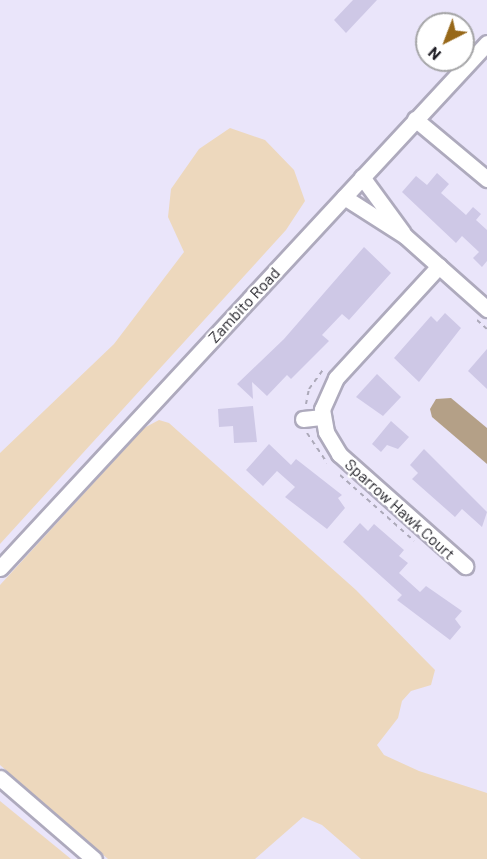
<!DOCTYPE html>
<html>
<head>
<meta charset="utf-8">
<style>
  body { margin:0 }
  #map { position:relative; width:487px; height:859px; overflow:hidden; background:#eae5fa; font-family:Barlow,sans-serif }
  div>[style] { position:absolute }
  .green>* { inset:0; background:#edd8bd }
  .water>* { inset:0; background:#b4a087 }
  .building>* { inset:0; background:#cec8e6 }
  .path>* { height:2px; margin-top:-1px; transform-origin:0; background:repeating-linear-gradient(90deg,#aca9b9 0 4.5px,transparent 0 9px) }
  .roads { filter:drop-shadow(2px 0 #aeaabd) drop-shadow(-2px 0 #aeaabd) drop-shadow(0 2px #aeaabd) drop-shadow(0 -2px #aeaabd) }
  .minor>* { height:15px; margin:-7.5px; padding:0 7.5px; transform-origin:7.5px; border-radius:7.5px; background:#fff }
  span { translate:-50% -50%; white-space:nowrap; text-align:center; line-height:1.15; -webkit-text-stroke:4.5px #fff; paint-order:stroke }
  .street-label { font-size:16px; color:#1e1d24 }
  .north { position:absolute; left:415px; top:12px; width:60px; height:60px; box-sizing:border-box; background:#fff; border:2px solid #a5a5a7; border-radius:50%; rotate:222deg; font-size:16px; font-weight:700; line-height:24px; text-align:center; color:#1e1d24 }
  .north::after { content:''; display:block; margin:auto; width:21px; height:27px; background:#976819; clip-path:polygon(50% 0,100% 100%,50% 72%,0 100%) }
</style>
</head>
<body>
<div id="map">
  <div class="green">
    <i style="clip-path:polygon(230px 128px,265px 140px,294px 170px,305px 201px,286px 230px,0 544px,0 453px,114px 344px,184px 252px,168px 217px,171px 189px,199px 149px)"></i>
    <i style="clip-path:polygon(159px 420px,169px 423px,356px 590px,435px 670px,431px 685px,411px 691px,402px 701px,398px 718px,377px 745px,384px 755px,419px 771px,487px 793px,487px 859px,361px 859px,322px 825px,303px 817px,255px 859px,108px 859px,0 765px,0 585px,144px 428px)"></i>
    <i style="clip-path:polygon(0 801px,71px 859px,0 859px)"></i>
  </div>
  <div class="water">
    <i style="clip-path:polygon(451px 398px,487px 428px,487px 464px,432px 417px,430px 409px,436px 399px)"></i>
  </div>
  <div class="building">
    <i style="clip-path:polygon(353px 0,377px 0,346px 33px,334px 20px)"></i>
    <i style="clip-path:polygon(437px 173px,449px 184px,441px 193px,466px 215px,473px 207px,481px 214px,476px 220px,487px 230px,487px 261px,482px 267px,473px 258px,479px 252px,462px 236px,456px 243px,402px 192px,416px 176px,427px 185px)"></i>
    <i style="clip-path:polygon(364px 247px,391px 273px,349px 320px,342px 314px,322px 335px,329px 341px,291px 379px,287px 375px,267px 396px,252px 382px,253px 399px,237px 384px,284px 339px)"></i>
    <i style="clip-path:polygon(445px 313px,461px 328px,419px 382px,394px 358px,431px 316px,437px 322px)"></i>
    <i style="clip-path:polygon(487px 349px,487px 389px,468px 371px)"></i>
    <i style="clip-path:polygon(377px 374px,401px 397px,383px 416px,356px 397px)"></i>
    <i style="clip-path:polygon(253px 406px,257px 442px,234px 443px,233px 426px,219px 427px,218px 409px)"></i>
    <i style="clip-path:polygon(391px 421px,409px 437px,398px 449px,387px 445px,381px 452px,372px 444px)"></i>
    <i style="clip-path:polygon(269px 444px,291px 465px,296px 459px,342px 495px,338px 498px,345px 508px,327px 529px,285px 497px,295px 487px,277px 471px,263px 486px,246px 470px)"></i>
    <i style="clip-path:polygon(424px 449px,487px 512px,482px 527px,462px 509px,455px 517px,412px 479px,418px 473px,410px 465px)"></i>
    <i style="clip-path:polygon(360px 523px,368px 531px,374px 524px,404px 550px,399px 556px,408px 563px,399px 573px,420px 592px,426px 586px,462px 611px,455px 619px,461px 627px,450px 640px,397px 600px,402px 595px,343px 542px)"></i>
  </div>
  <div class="path">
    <i style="left:477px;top:320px;width:13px;rotate:42deg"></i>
    <i style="left:306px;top:404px;width:15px;rotate:-79deg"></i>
    <i style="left:309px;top:389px;width:24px;rotate:-54deg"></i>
    <i style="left:307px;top:433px;width:36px;rotate:56deg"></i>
    <i style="left:340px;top:475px;width:99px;rotate:41.7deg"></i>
  </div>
  <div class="roads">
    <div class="minor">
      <i style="left:415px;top:119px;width:94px;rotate:39.8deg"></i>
      <i style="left:362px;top:177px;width:69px;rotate:53.8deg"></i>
      <i style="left:344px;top:197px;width:72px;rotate:32.6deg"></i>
      <i style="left:405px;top:236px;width:110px;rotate:41.7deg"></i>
      <i style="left:439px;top:266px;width:152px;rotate:132.6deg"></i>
      <i style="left:336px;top:378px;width:34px;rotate:114deg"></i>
      <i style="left:322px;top:409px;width:23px;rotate:80deg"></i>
      <i style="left:326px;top:432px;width:26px;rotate:59deg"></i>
      <i style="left:339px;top:454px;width:169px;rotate:41.6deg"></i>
      <i style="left:303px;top:419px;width:20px;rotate:-6deg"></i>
      <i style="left:0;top:568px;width:716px;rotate:-47.15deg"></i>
      <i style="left:0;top:778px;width:124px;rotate:40.8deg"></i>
    </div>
  </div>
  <div class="street-label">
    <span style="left:244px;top:305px;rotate:-47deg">Zambito Road</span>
    <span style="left:400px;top:509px;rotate:42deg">Sparrow Hawk Court</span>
  </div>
  <div class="north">N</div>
</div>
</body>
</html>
